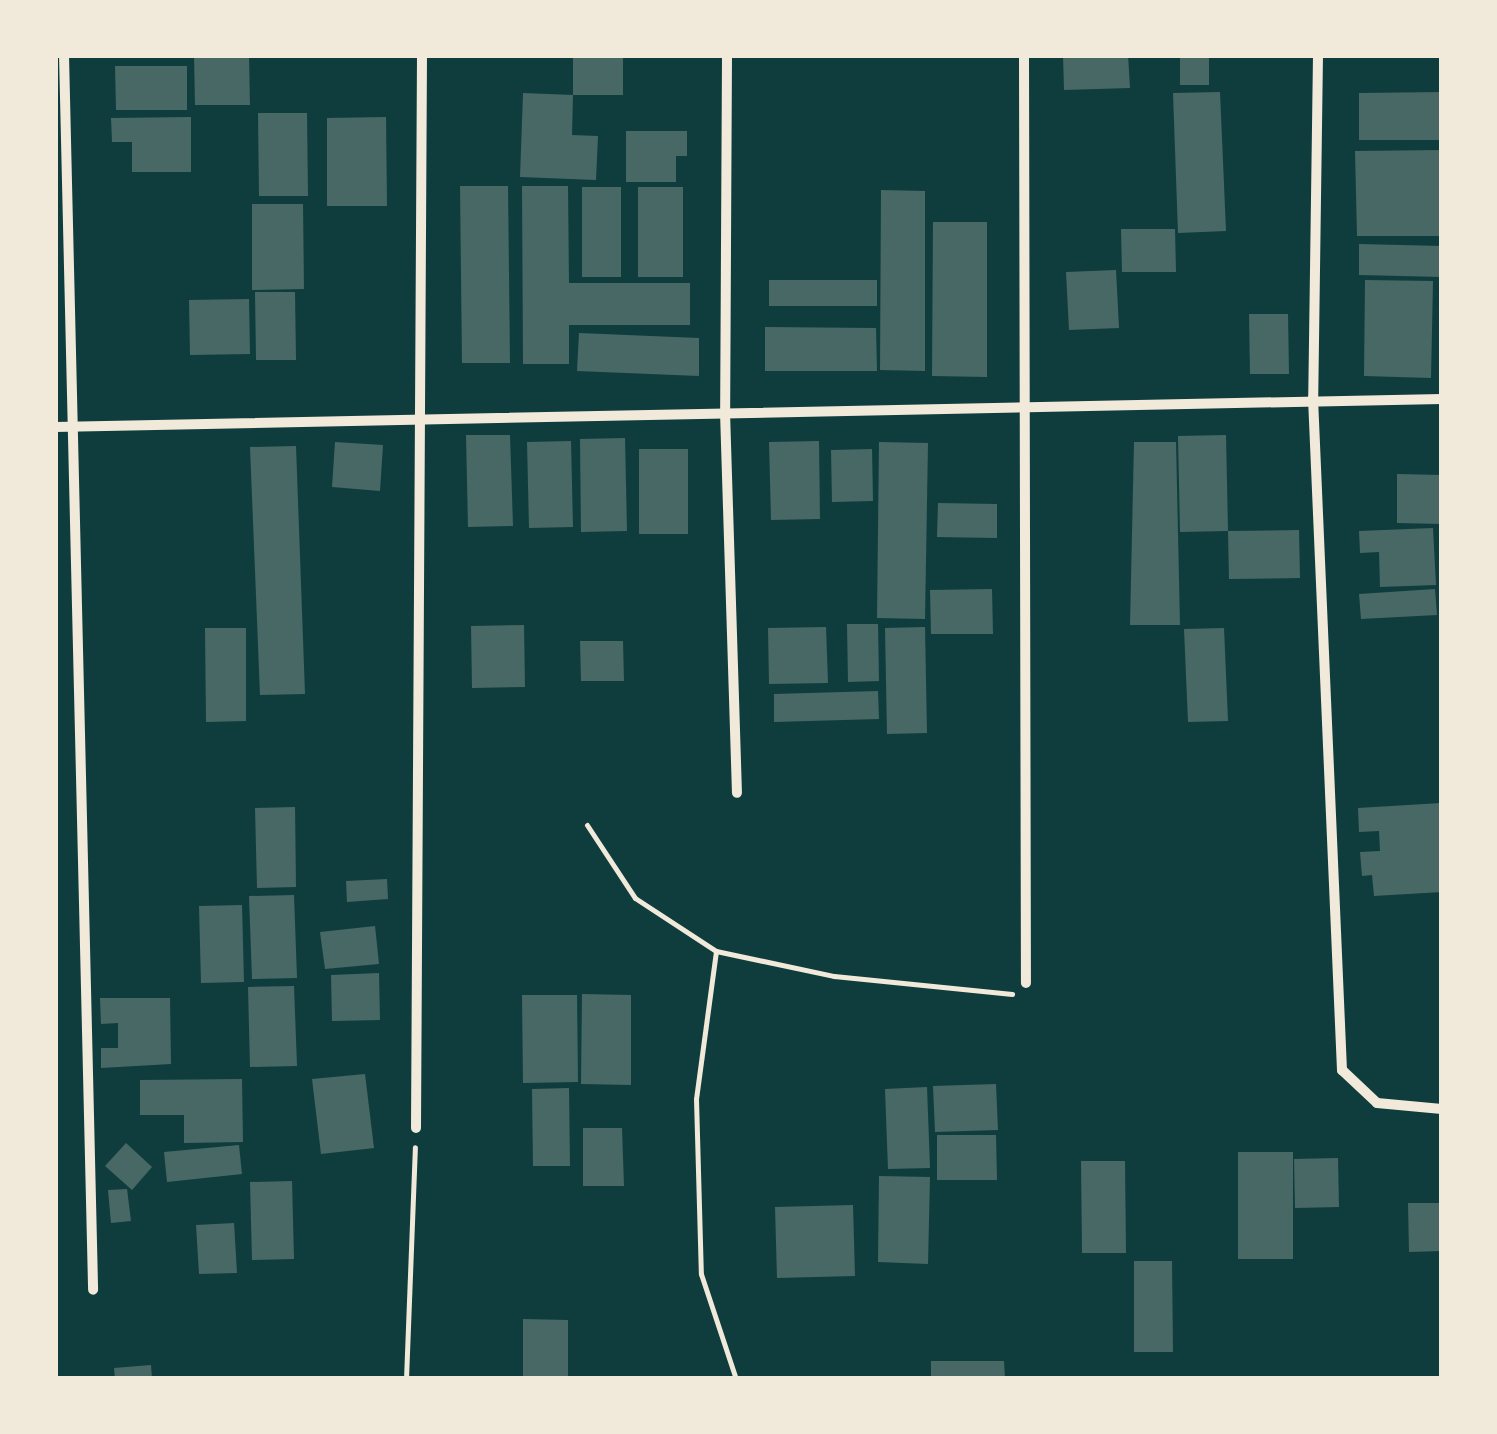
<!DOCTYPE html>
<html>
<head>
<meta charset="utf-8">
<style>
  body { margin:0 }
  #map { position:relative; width:1497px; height:1434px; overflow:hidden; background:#0f3d3e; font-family:"Golos Text",sans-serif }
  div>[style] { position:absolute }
  .building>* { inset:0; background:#486865 }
  .path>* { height:5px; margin:-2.5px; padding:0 2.5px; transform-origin:2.5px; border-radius:2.5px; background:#f1e9da }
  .minor>* { height:10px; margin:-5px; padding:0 5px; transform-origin:5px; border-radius:5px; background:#f1e9da }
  span { translate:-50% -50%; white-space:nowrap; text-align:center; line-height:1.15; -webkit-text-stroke:10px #f1e9da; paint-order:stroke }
  .frame { position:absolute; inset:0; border:58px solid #f1e9da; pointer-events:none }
</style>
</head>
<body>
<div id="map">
  <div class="building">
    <i style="clip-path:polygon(194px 55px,249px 55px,250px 105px,195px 105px)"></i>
    <i style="clip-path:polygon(573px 55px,623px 55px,623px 95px,573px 95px,572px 135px,598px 136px,596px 180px,520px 177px,523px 93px,573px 95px)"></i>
    <i style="clip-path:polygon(1063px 55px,1128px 55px,1130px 88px,1064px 90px)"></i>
    <i style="clip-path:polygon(1180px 55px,1209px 55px,1209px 85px,1180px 85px)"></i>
    <i style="clip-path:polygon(115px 66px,187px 66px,187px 110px,116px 110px)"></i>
    <i style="clip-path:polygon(1220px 92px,1226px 231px,1178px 233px,1173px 93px)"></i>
    <i style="clip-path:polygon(1442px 92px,1442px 140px,1359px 140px,1359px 93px)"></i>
    <i style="clip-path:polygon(258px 113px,307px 113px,308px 196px,259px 196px)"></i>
    <i style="clip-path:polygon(191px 117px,191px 172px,132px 172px,132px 142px,112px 142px,111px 118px)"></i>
    <i style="clip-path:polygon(386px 117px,387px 206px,327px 206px,327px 118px)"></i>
    <i style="clip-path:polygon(626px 131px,687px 131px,687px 156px,676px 156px,676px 182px,626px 182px)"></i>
    <i style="clip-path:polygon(1442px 150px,1442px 236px,1357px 236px,1355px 151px)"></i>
    <i style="clip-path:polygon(460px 186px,508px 186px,510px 363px,462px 363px)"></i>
    <i style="clip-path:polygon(522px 186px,568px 186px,569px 283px,690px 283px,690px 325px,569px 325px,569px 364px,523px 364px)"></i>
    <i style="clip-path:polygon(582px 187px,621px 187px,621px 277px,582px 277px)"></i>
    <i style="clip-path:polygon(638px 187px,683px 187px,683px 277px,638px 277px)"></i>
    <i style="clip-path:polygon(881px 190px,925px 191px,925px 371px,880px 370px)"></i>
    <i style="clip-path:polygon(252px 204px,303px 204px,304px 289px,252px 290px)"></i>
    <i style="clip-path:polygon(933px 222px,987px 222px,987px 377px,932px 376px)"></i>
    <i style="clip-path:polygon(1121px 229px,1175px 229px,1176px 272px,1122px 272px)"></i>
    <i style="clip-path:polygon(1359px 244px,1442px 246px,1442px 277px,1359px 275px)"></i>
    <i style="clip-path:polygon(1116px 270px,1119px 328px,1069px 330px,1066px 272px)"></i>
    <i style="clip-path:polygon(769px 280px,877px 280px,877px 306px,769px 306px)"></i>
    <i style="clip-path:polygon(1365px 280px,1433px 281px,1431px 378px,1364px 376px)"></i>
    <i style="clip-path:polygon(255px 292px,295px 292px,296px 360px,256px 360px)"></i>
    <i style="clip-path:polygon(249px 299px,250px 354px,190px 355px,189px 300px)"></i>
    <i style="clip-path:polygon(1249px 314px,1288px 314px,1289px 374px,1250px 374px)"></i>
    <i style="clip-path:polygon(765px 327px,876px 328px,877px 371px,765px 371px)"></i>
    <i style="clip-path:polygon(579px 333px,699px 338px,699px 376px,577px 371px)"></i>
    <i style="clip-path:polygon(466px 435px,510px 435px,513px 526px,468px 527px)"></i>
    <i style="clip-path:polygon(1226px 435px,1228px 531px,1180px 532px,1178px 436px)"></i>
    <i style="clip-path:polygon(625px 438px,627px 531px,581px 532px,580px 439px)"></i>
    <i style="clip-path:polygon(571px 441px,573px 527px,529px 528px,527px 442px)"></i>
    <i style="clip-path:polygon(819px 441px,820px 519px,771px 520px,769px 442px)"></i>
    <i style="clip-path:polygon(335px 442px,383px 445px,380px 491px,332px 487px)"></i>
    <i style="clip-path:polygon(879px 442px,928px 443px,925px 619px,877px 618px)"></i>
    <i style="clip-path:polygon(1134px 442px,1176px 442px,1180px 625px,1130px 625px)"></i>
    <i style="clip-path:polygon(296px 446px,305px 694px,260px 695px,250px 447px)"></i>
    <i style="clip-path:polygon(639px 449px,688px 449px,688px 534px,639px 534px)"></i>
    <i style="clip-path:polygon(872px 449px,873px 501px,832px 502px,831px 450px)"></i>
    <i style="clip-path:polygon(1397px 474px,1442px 475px,1442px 524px,1397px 523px)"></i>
    <i style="clip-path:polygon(938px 503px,997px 504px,997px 538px,937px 537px)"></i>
    <i style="clip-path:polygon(1433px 528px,1436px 585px,1380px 587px,1379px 552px,1360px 553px,1359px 531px)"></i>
    <i style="clip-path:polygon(1299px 530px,1300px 578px,1229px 579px,1228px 531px)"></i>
    <i style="clip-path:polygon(992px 589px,993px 634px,931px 634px,930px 590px)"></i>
    <i style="clip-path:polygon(1435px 589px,1437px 615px,1361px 619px,1359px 594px)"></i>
    <i style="clip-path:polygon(847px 624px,878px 624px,879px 681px,848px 682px)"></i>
    <i style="clip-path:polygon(524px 625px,525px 687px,472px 688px,471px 626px)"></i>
    <i style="clip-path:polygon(826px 627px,828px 683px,769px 684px,768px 628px)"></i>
    <i style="clip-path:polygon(925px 627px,927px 733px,887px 734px,885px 628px)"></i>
    <i style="clip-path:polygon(205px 628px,246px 628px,246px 721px,206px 722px)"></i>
    <i style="clip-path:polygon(1224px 628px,1228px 721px,1188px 722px,1184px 629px)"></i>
    <i style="clip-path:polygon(580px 641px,623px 641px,624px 681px,581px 681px)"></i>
    <i style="clip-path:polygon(878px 691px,879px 719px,774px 722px,774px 694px)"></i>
    <i style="clip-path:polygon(1441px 803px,1442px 892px,1374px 896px,1372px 875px,1362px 876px,1360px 852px,1380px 851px,1379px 831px,1359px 832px,1358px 808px)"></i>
    <i style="clip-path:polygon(295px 807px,296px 887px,257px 888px,255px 808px)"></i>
    <i style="clip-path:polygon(387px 879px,388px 899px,347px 902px,346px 881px)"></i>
    <i style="clip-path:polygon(294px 895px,297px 978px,252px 979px,249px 896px)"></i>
    <i style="clip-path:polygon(242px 905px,244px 982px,201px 983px,199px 906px)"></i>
    <i style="clip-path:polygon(375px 926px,379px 964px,325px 969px,320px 932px)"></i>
    <i style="clip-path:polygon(379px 973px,380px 1020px,332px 1021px,331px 975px)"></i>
    <i style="clip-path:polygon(294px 986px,297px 1066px,250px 1067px,248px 987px)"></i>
    <i style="clip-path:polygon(582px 994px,631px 995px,631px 1085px,581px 1084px)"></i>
    <i style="clip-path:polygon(522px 995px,577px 995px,578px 1082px,523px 1083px)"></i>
    <i style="clip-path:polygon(100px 998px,170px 998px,171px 1064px,101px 1068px,101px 1048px,118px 1048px,118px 1023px,101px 1024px)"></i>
    <i style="clip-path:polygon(365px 1074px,374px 1148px,321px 1154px,312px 1079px)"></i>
    <i style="clip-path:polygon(242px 1079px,243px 1142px,184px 1143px,184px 1115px,140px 1115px,140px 1080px)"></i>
    <i style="clip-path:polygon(996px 1084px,998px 1130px,935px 1132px,933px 1086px)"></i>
    <i style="clip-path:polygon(927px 1087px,930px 1168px,888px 1169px,885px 1089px)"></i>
    <i style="clip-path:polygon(569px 1088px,570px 1166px,533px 1166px,532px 1089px)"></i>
    <i style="clip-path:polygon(583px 1128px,622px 1128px,624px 1186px,583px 1186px)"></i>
    <i style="clip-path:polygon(937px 1135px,996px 1135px,997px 1180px,937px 1180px)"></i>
    <i style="clip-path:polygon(126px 1143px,152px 1167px,132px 1190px,105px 1166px)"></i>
    <i style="clip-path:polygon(239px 1145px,242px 1174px,167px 1182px,164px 1152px)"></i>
    <i style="clip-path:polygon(1238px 1152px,1293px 1152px,1293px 1259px,1238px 1259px)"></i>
    <i style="clip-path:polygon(1338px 1158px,1339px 1207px,1295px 1208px,1294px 1159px)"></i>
    <i style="clip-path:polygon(1081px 1161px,1125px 1161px,1126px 1253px,1082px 1253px)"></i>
    <i style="clip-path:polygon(879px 1176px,930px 1177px,928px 1264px,878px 1262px)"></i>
    <i style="clip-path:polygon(292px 1181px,294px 1259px,252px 1260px,250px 1182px)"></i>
    <i style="clip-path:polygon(127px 1189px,131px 1221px,111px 1223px,108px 1190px)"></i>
    <i style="clip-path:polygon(1408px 1203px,1442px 1203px,1442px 1251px,1409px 1252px)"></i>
    <i style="clip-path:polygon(853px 1205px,855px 1276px,777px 1278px,775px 1207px)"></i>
    <i style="clip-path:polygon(234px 1223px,237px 1273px,199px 1274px,196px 1225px)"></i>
    <i style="clip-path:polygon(1134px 1261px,1172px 1261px,1173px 1352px,1134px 1352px)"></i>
    <i style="clip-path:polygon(523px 1319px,568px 1320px,568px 1379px,523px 1379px)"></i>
    <i style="clip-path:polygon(931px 1361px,1004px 1361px,1005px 1379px,931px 1379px)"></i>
    <i style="clip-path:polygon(151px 1365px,152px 1378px,115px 1379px,114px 1368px)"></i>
  </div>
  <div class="path">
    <i style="left:587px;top:825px;width:87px;rotate:56.7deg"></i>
    <i style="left:635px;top:898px;width:97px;rotate:33.2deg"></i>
    <i style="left:716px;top:951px;width:121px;rotate:12deg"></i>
    <i style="left:834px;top:976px;width:179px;rotate:5.8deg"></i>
    <i style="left:716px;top:951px;width:149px;rotate:97.7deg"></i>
    <i style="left:696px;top:1099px;width:175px;rotate:88.4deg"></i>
    <i style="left:701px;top:1274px;width:111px;rotate:71.6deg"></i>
    <i style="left:406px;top:1379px;width:232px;rotate:-87.8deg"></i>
  </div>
  <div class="minor">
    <i style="left:64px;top:55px;width:1235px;rotate:88.65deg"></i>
    <i style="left:727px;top:55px;width:357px;rotate:90.3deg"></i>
    <i style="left:725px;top:412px;width:381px;rotate:88.2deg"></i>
    <i style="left:1024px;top:55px;width:928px;rotate:89.88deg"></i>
    <i style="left:1318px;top:55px;width:343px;rotate:90.8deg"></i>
    <i style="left:1313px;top:398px;width:673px;rotate:87.53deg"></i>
    <i style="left:1342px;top:1070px;width:48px;rotate:43.3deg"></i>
    <i style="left:1377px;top:1103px;width:65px;rotate:5.3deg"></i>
    <i style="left:55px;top:427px;width:1387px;rotate:-1.16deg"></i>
    <i style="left:416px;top:1128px;width:1073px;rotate:-89.68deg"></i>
  </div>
  <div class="frame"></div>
</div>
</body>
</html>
